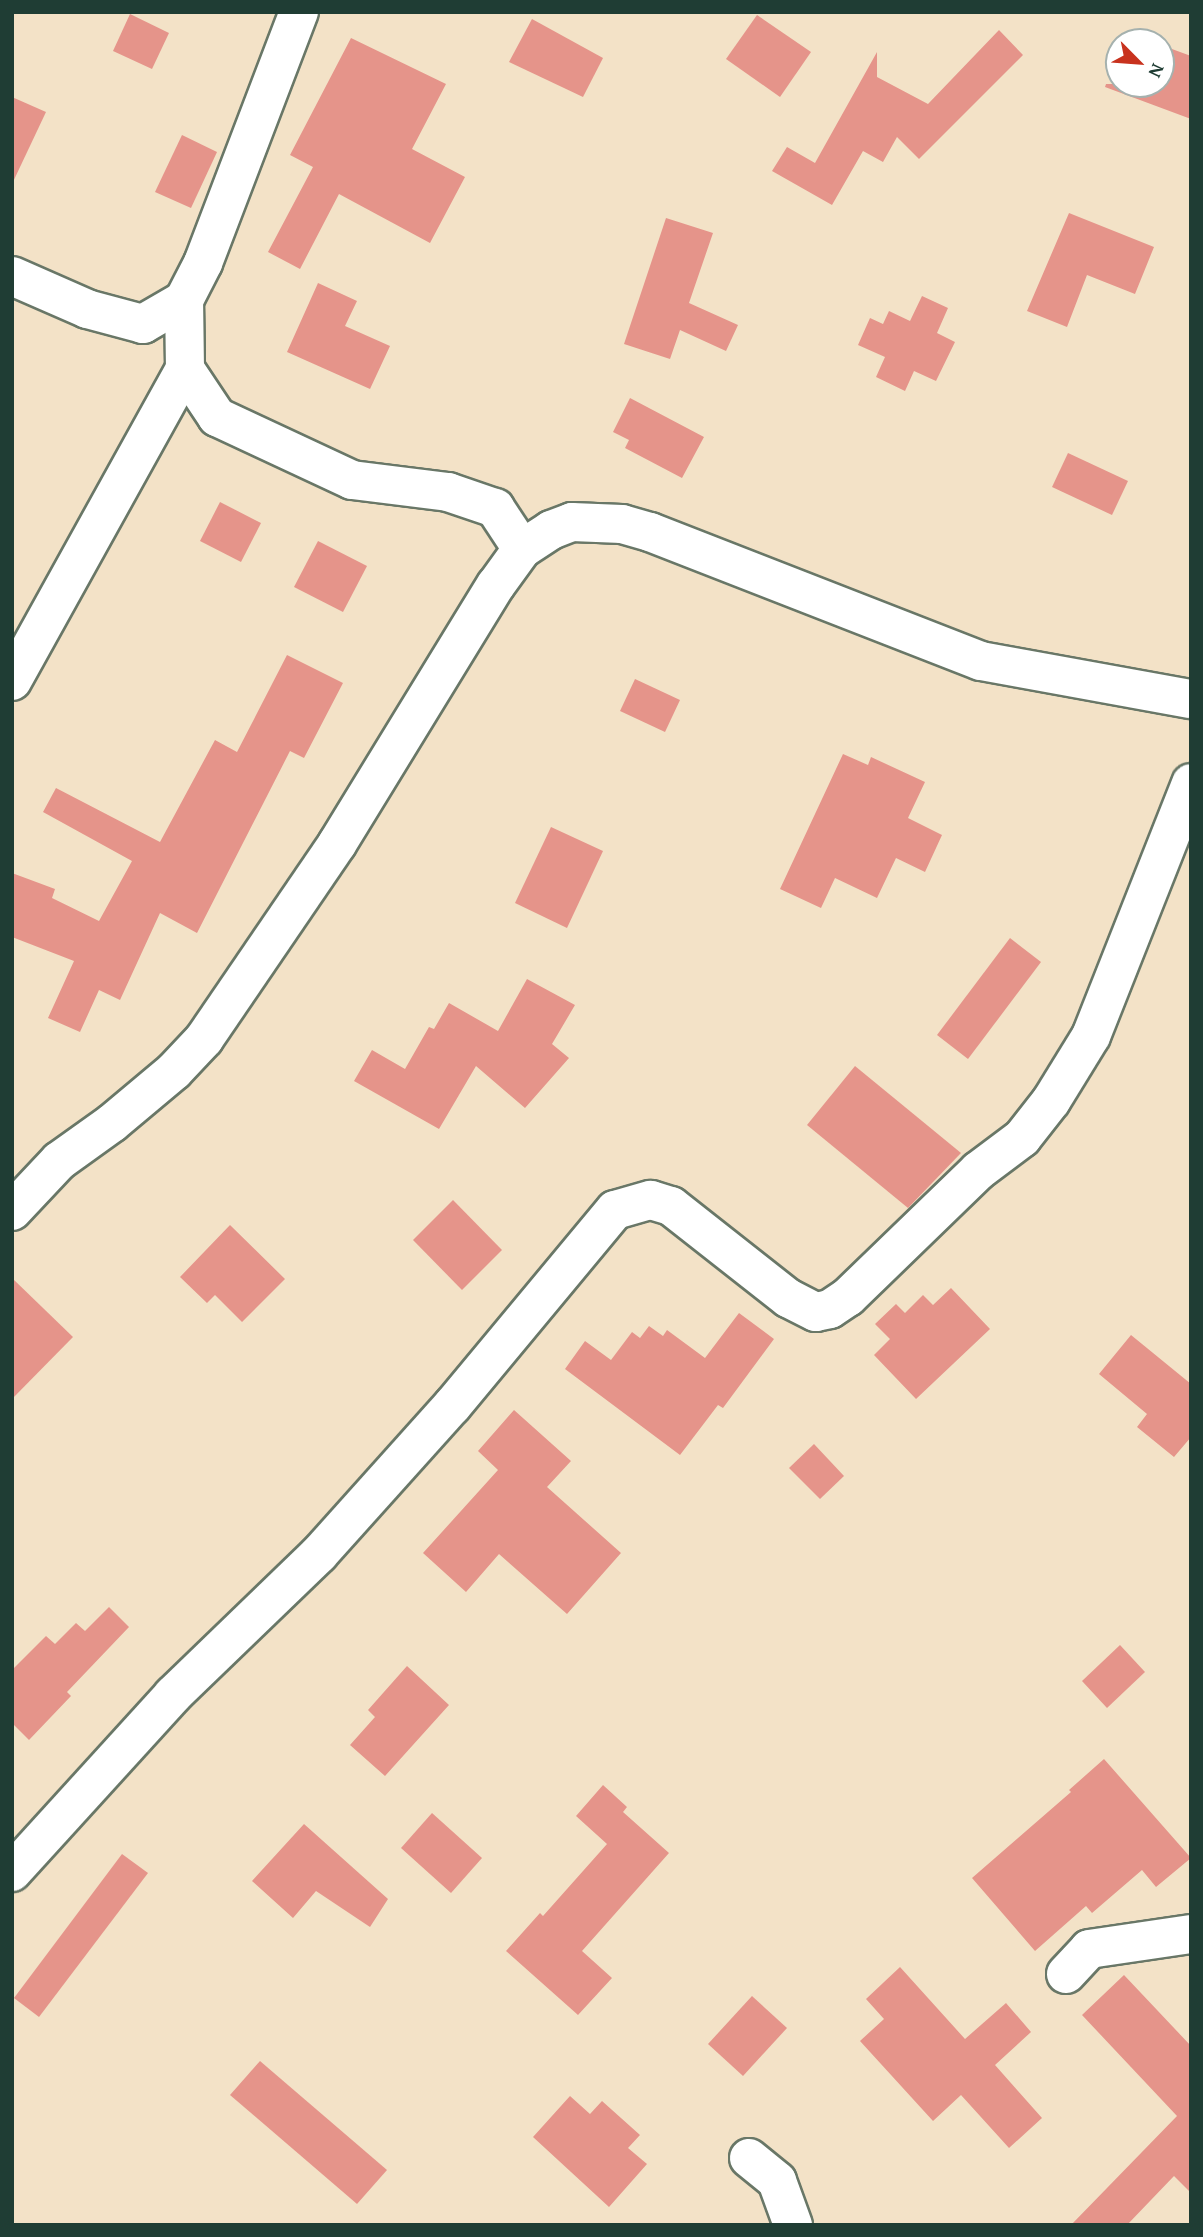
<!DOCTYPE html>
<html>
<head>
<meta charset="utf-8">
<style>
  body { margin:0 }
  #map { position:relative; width:1203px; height:2237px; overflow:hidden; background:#f3e2c7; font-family:"Gentium Book Plus",serif }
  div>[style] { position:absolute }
  .building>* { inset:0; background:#e5948a }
  .roads { filter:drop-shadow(2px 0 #697767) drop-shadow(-2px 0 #697767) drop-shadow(0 2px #697767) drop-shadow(0 -2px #697767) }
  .street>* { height:38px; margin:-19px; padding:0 19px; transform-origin:19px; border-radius:19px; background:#fff }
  span { translate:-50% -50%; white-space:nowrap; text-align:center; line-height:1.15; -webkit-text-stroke:7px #fff; paint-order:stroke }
  .frame { position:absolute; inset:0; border:14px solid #1f3d34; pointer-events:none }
  .north { position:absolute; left:1105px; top:28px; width:70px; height:70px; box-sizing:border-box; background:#fff; border:2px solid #a5b1ae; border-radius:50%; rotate:115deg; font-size:19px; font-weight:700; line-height:28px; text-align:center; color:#1f3d34 }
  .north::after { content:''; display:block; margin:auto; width:24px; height:32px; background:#c8321e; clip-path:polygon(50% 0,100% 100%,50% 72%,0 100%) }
</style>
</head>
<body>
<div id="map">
  <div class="building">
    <i style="clip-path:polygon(130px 14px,169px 33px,152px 69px,113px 51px)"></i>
    <i style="clip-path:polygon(757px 15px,811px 52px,780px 97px,726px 59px)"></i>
    <i style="clip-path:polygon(532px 19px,603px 58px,583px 97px,509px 62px)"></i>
    <i style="clip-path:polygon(999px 30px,1023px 55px,919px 159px,897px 137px,883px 162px,863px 151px,832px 205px,772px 171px,787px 147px,815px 163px,877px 52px,877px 77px,928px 104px)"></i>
    <i style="clip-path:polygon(351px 38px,446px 84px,412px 149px,465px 177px,430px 243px,339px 194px,300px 269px,268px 252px,313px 167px,290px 155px)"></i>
    <i style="clip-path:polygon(1161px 45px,1191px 56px,1191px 119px,1105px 87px,1106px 84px,1161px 84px)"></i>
    <i style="clip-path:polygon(12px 97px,46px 112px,12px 184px)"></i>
    <i style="clip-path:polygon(182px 135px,217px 152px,191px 208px,155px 192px)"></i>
    <i style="clip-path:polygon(1069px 213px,1154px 247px,1135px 294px,1087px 275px,1067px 327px,1027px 311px)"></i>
    <i style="clip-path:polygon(666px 218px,713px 233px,689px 303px,738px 325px,726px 351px,680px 330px,670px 359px,624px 344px)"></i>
    <i style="clip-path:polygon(318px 283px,357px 301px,345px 326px,390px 346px,370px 389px,287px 352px)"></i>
    <i style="clip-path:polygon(922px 296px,948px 308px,937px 333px,955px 342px,936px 381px,914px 371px,905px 391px,876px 377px,885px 357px,858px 345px,870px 318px,883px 324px,889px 311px,910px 321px)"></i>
    <i style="clip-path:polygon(630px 398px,704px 437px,682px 478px,625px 448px,629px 440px,613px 432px)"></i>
    <i style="clip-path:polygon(1068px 453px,1128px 481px,1112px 515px,1052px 487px)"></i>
    <i style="clip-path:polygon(220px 502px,261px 523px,241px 562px,200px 541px)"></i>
    <i style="clip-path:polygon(318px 541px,367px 566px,343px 612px,294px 587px)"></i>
    <i style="clip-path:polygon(287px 655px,343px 683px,304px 758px,290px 751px,197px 933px,160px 913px,120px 1000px,99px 990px,80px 1032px,48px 1018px,74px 961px,12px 937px,12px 873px,55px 889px,52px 898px,99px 921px,132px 861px,43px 812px,56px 788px,160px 842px,215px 740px,237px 752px)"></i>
    <i style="clip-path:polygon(635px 679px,680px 700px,665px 732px,620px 711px)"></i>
    <i style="clip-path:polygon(843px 754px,868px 765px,871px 757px,925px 782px,908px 818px,942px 835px,925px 872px,896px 858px,877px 898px,835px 878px,821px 908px,780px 889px)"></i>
    <i style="clip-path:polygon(551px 827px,603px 851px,567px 928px,515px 903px)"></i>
    <i style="clip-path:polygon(1010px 938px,1041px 962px,968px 1059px,937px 1035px)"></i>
    <i style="clip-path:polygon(527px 979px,575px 1005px,552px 1044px,569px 1058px,525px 1108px,476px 1066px,439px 1129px,354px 1081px,372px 1050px,405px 1069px,429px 1027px,434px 1029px,449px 1003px,498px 1031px)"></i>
    <i style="clip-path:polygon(855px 1066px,961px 1153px,908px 1208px,807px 1125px)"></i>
    <i style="clip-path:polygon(453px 1200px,502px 1250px,462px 1290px,413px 1240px)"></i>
    <i style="clip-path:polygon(230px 1225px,285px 1279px,242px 1322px,215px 1295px,207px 1303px,180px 1277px)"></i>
    <i style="clip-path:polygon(12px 1278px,73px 1337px,12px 1399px)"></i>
    <i style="clip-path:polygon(951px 1288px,990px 1329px,916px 1399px,874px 1355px,890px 1339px,875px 1324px,896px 1304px,905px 1313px,923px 1295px,933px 1305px)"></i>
    <i style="clip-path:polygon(739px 1313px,774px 1339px,723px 1408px,718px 1405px,680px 1455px,565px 1369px,585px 1341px,611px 1360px,632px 1332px,640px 1338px,649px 1326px,663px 1336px,667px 1330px,705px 1358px)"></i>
    <i style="clip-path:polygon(1131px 1335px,1191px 1384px,1191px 1437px,1174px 1457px,1137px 1427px,1147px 1414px,1099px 1374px)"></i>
    <i style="clip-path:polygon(514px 1410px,571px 1461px,547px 1487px,621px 1553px,567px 1614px,499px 1554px,466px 1592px,423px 1553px,498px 1470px,478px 1451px)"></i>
    <i style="clip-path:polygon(814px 1444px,844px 1476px,820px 1499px,789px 1468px)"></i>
    <i style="clip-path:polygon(109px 1607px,129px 1627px,67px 1692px,71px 1696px,29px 1740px,12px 1723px,12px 1670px,46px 1636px,55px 1644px,76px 1623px,85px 1631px)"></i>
    <i style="clip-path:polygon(1120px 1645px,1145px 1672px,1107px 1708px,1082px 1681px)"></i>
    <i style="clip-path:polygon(407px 1666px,449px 1705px,385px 1776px,350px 1745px,375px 1717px,368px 1710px)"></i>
    <i style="clip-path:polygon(1104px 1759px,1191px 1858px,1156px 1887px,1142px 1870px,1092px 1913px,1086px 1906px,1035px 1951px,972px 1878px,1071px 1792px,1069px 1790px)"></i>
    <i style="clip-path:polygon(603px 1785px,627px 1807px,623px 1812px,669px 1853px,582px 1951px,612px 1978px,578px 2015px,506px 1951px,540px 1913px,543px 1916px,607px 1844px,576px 1816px)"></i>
    <i style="clip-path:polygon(432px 1813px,482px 1858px,451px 1893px,401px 1848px)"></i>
    <i style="clip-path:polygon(304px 1824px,388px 1899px,370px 1927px,316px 1891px,293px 1918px,252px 1881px)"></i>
    <i style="clip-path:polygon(122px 1854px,148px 1873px,39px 2017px,14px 1998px)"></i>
    <i style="clip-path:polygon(900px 1967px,965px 2039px,1006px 2003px,1031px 2032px,995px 2065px,1042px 2118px,1009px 2148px,961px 2095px,933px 2121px,860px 2041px,884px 2019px,866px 1999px)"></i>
    <i style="clip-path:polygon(1124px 1975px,1191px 2046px,1191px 2193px,1174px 2176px,1127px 2225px,1071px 2225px,1177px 2116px,1082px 2015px)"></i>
    <i style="clip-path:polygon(752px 1996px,787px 2028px,743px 2076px,708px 2044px)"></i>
    <i style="clip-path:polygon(260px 2061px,387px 2170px,357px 2204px,230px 2095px)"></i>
    <i style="clip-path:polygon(570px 2096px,590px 2114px,602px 2101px,640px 2135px,628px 2148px,647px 2164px,609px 2207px,533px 2137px)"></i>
  </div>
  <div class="roads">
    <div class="street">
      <i style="left:12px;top:276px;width:82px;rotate:23.7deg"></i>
      <i style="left:87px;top:309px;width:58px;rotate:15deg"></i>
      <i style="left:143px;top:324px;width:48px;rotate:-30.3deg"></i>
      <i style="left:185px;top:369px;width:58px;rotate:56.3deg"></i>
      <i style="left:217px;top:417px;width:149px;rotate:25deg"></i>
      <i style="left:352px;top:480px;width:97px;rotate:7.1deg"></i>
      <i style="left:448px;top:492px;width:50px;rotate:18.8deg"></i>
      <i style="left:495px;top:508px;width:49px;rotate:56.6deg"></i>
      <i style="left:12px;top:681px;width:357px;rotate:-61deg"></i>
      <i style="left:185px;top:369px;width:69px;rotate:-90.8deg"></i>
      <i style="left:184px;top:300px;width:42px;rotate:-62.8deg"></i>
      <i style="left:203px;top:263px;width:269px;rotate:-69.1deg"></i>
      <i style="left:12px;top:1211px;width:69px;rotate:-46.8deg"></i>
      <i style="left:59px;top:1161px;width:65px;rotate:-35.6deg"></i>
      <i style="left:112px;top:1123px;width:81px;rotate:-40deg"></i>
      <i style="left:174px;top:1071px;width:44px;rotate:-46.8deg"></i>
      <i style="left:204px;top:1039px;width:236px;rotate:-55.7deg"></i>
      <i style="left:337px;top:844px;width:304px;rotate:-58.5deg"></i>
      <i style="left:496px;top:585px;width:44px;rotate:-54.2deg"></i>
      <i style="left:522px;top:549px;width:35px;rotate:-33deg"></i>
      <i style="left:551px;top:530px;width:22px;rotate:-21deg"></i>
      <i style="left:572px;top:522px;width:50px;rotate:2.3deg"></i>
      <i style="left:622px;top:524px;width:29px;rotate:16deg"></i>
      <i style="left:650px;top:532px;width:355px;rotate:21.3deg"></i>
      <i style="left:981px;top:661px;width:213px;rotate:10.3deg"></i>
      <i style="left:12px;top:1872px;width:239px;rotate:-47.7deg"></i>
      <i style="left:173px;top:1695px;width:203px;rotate:-44deg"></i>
      <i style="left:319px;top:1554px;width:199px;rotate:-48.1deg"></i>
      <i style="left:452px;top:1406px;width:255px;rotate:-50.3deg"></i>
      <i style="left:615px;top:1210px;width:37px;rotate:-16deg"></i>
      <i style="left:651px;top:1200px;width:21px;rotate:17deg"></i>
      <i style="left:671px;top:1206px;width:149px;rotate:38.2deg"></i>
      <i style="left:788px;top:1298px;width:31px;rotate:27deg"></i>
      <i style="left:816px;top:1312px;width:14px;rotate:-12deg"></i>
      <i style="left:830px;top:1309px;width:22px;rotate:-34deg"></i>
      <i style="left:848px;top:1297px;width:181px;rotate:-44.1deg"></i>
      <i style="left:978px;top:1171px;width:55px;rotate:-36.9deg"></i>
      <i style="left:1022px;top:1138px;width:47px;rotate:-51.9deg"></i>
      <i style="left:1051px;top:1101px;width:76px;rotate:-58.4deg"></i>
      <i style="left:1091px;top:1036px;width:272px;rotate:-68.4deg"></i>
      <i style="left:1066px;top:1974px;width:34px;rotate:-47deg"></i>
      <i style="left:1089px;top:1949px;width:103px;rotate:-8.4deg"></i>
      <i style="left:749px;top:2158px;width:36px;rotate:39deg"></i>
      <i style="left:777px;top:2181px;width:47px;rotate:70deg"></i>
    </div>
  </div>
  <div class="frame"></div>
  <div class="north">N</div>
</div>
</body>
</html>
